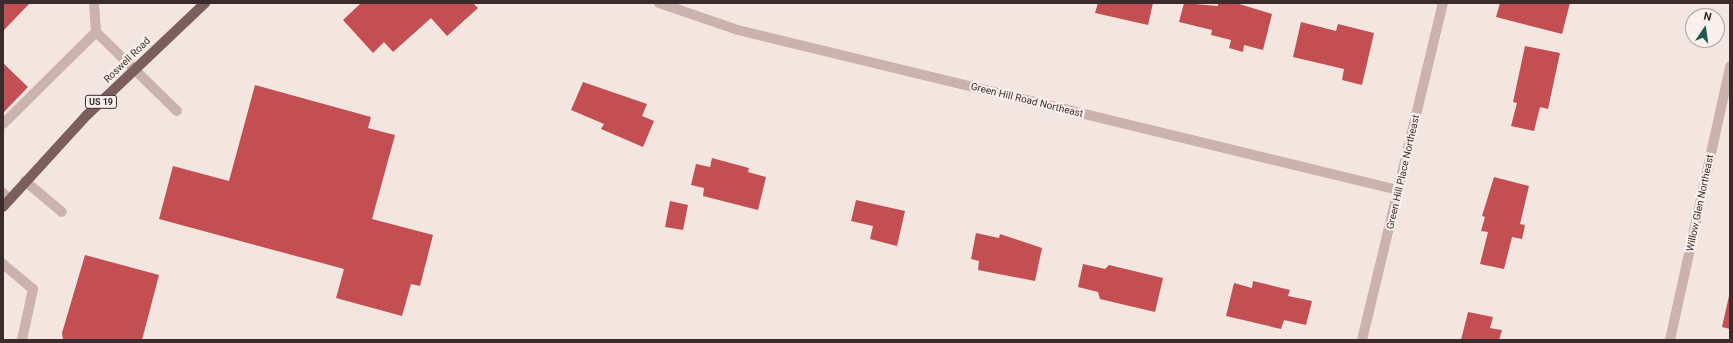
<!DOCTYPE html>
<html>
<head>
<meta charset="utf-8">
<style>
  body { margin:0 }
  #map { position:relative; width:1733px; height:343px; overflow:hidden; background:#f3e6e1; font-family:Roboto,sans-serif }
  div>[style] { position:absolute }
  .building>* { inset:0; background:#c34f53 }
  .service>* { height:10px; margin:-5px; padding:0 5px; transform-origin:5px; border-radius:5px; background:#ccb2ad }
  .minor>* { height:10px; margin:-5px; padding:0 5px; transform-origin:5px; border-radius:5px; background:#ccb2ad }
  .primary>* { height:10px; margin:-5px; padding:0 5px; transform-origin:5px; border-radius:5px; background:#7c5f5d }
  span { translate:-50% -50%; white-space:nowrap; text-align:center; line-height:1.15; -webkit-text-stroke:4px #faf1ee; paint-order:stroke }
  .shield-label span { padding:1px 3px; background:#faf1ee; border:1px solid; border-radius:3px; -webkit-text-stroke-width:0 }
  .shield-label { font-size:9px; color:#3a2c2b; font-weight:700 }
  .street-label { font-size:10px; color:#3a2c2b }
  .frame { position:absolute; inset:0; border:4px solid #3a2c2b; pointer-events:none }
  .north { position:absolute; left:1685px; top:8px; width:40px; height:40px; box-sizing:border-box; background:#faf1ee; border:1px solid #ada2a0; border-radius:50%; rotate:13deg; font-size:11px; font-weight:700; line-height:16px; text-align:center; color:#3a2c2b }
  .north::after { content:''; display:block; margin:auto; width:14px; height:18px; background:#215b4f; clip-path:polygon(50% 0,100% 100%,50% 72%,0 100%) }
</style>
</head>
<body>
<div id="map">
  <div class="building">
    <i style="clip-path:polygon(3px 3px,30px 3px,3px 31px)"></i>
    <i style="clip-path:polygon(361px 3px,473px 3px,478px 8px,447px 36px,431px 18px,393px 52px,384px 42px,373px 53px,343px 20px)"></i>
    <i style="clip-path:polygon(1098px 3px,1153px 3px,1148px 25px,1095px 13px)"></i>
    <i style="clip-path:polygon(1184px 3px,1218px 6px,1218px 3px,1236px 3px,1272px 14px,1263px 50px,1244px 45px,1243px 52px,1229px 48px,1231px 40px,1211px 35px,1212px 30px,1179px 22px)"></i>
    <i style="clip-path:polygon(1500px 3px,1570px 3px,1562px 34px,1496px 17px)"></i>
    <i style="clip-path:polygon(1301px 22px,1336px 31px,1338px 24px,1374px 33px,1362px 85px,1342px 80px,1344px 69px,1293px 57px)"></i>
    <i style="clip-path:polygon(1525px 46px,1560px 53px,1548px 109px,1540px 107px,1534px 131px,1511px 126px,1517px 103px,1513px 102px)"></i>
    <i style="clip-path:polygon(3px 63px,28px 87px,3px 113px)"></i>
    <i style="clip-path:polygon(583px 82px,647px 104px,642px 116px,654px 121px,643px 147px,601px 129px,604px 124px,571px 110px)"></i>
    <i style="clip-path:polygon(255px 85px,371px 117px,368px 128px,395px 135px,372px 219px,433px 235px,420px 286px,411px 284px,402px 316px,336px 298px,344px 269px,159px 219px,173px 166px,229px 181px)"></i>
    <i style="clip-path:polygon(712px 158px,749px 168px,748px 172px,766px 177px,758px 210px,703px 196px,704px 188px,691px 185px,696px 164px,710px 167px)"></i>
    <i style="clip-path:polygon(1494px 177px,1529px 186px,1520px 224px,1525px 225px,1522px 239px,1512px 237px,1504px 269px,1480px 264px,1488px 232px,1481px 231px,1485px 217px,1482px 216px)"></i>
    <i style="clip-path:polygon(856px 200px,905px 211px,897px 246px,870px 239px,873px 226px,851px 221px)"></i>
    <i style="clip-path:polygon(670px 201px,688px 205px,683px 230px,665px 227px)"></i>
    <i style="clip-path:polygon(976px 233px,999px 238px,1000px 234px,1042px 248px,1035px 281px,978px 270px,979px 261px,971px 259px)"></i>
    <i style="clip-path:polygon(85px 255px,159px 275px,142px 340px,63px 340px,62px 333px)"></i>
    <i style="clip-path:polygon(1083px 264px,1105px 269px,1109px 265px,1163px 278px,1155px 312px,1100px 299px,1098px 292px,1078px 287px)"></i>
    <i style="clip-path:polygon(1253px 281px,1290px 290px,1288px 296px,1312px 301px,1306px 325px,1284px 320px,1281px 329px,1226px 316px,1234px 283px,1252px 288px)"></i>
    <i style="clip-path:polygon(1729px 296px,1730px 296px,1730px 329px,1722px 327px)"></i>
    <i style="clip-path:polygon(1468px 312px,1493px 317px,1490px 328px,1502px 330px,1499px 340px,1461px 340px)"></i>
  </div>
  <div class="service">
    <i style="left:94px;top:3px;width:29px;rotate:86deg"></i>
    <i style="left:3px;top:124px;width:131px;rotate:-44.7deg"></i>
    <i style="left:96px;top:32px;width:113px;rotate:44.3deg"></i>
    <i style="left:25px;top:181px;width:48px;rotate:40deg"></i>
    <i style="left:3px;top:193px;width:8px;rotate:45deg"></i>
    <i style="left:3px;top:264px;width:39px;rotate:40deg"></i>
    <i style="left:33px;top:289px;width:52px;rotate:102.2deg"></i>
  </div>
  <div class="minor">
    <i style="left:659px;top:3px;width:83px;rotate:18.9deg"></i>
    <i style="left:738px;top:30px;width:679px;rotate:13.63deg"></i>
    <i style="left:1362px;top:340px;width:347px;rotate:-76.5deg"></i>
    <i style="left:1670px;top:340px;width:280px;rotate:-77.6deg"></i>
  </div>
  <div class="primary">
    <i style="left:3px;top:207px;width:125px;rotate:-47.6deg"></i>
    <i style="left:87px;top:115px;width:163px;rotate:-43.5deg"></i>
  </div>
  <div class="shield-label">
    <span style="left:101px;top:102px">US 19</span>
  </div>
  <div class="street-label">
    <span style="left:127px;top:60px;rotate:-44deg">Roswell Road</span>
    <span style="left:1027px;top:100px;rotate:14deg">Green Hill Road Northeast</span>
    <span style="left:1403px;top:172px;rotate:-77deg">Green Hill Place Northeast</span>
    <span style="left:1700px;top:203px;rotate:-78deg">Willow Glen Northeast</span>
  </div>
  <div class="frame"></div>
  <div class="north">N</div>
</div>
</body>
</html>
